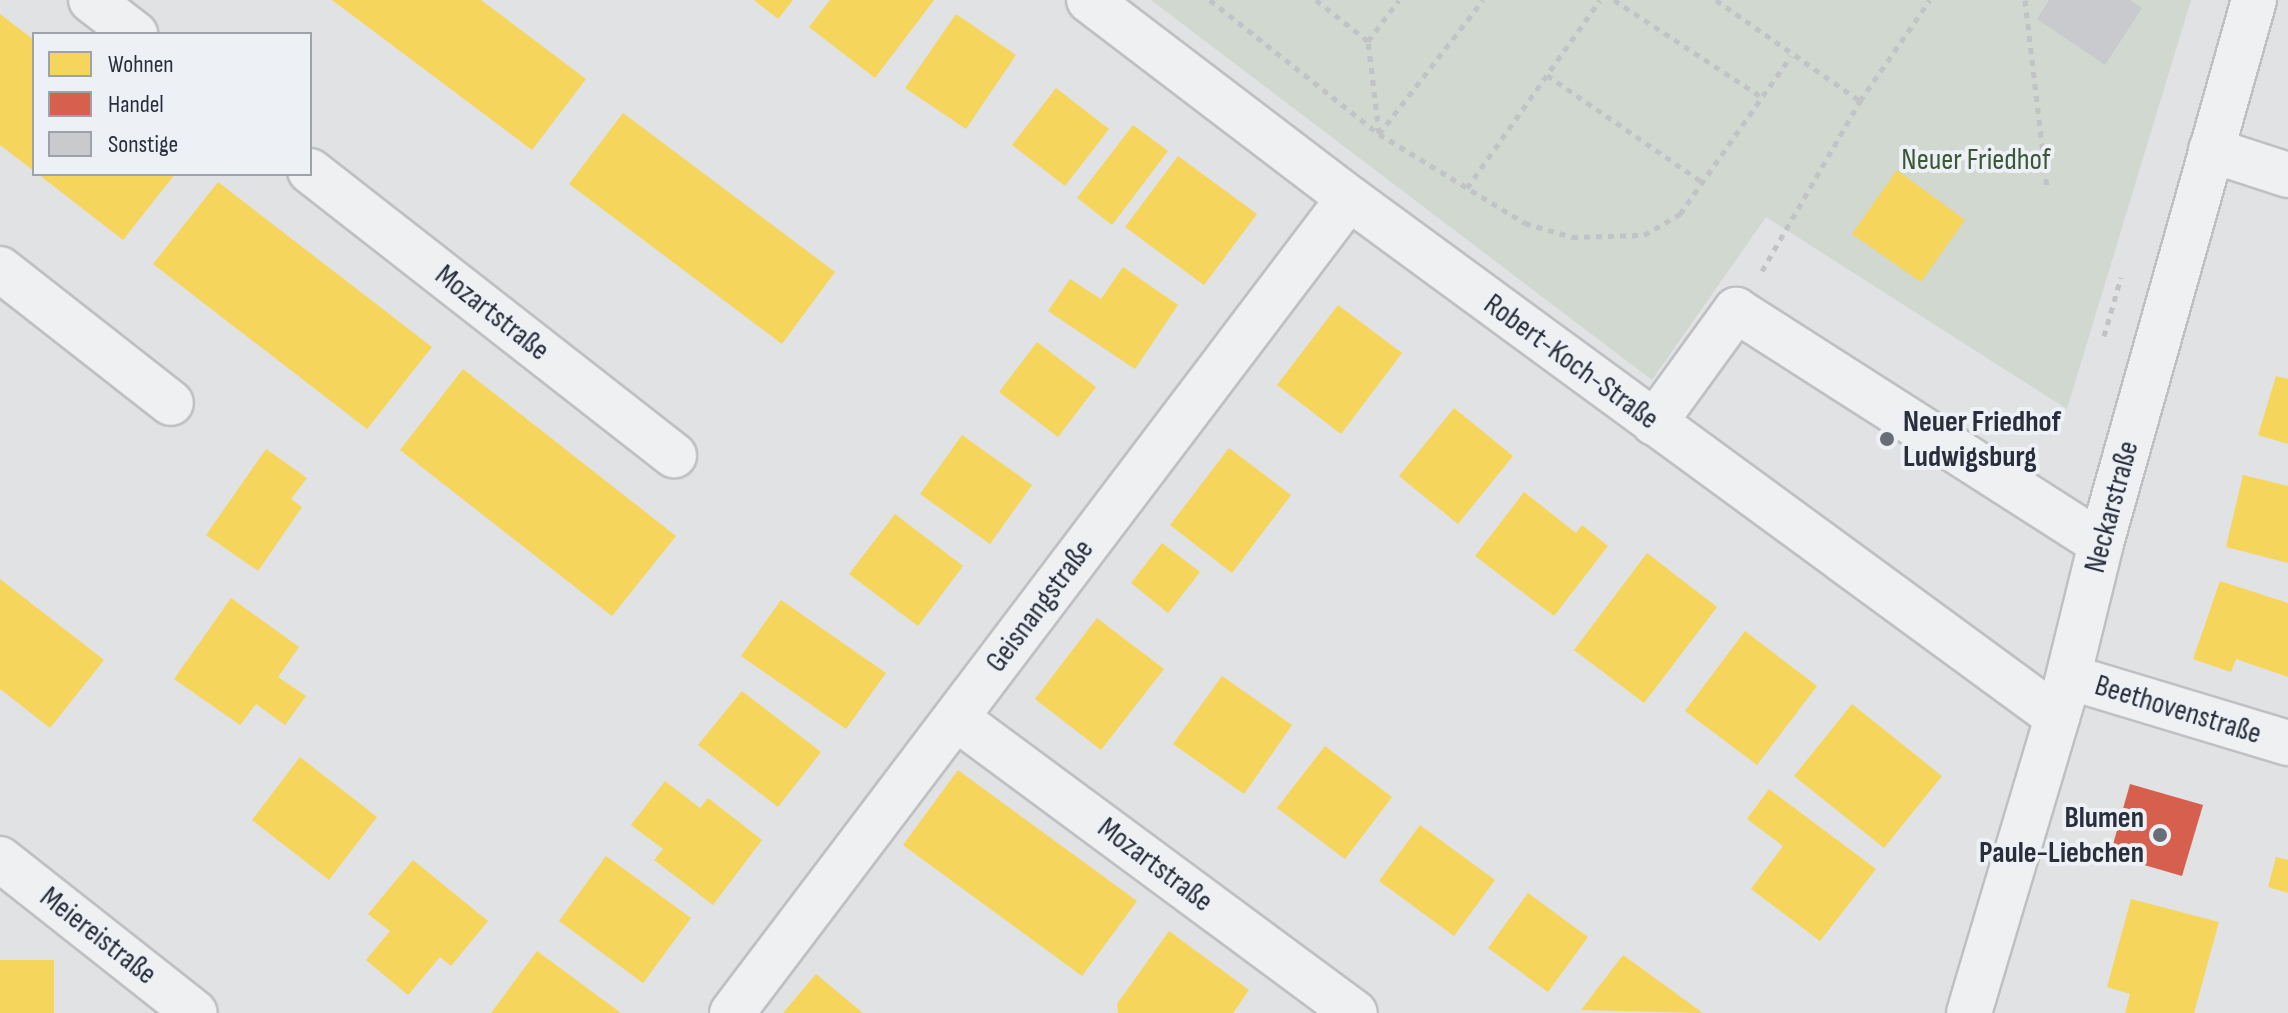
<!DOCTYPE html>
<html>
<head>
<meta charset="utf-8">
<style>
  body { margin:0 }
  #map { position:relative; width:2288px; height:1013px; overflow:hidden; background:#e0e2e4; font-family:"Sofia Sans Condensed",sans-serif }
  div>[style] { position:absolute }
  .green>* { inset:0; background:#d0d8d0 }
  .homes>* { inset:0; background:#f6d55c }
  .shops>* { inset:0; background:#d6604d }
  .building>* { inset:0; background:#c8cacd }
  .path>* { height:5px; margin-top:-2.5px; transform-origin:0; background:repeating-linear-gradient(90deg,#c1c3c7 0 6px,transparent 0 12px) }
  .roads { filter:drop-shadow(2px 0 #bec0c2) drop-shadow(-2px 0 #bec0c2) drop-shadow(0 2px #bec0c2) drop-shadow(0 -2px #bec0c2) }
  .minor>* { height:44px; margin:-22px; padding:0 22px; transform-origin:22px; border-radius:22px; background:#eff0f1 }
  .dots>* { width:22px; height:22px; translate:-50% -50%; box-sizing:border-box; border:4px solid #edf0f4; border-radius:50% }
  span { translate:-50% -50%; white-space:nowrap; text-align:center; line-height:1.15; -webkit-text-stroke:8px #edf0f4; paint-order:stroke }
  .park-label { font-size:30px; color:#3b5737 }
  .street-label { font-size:30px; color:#282e3c }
  .poi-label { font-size:30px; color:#282e3c; font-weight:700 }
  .left { translate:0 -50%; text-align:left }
  .right { translate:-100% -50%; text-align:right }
  .legend { position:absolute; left:32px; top:32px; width:280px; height:144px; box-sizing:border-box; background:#edf0f4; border:2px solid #9ea2aa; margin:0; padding:10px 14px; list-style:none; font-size:24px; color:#282e3c }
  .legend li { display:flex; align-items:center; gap:16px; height:40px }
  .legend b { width:40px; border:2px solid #9ea2aa }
</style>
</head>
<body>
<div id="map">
  <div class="green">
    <i style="clip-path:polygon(1151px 0,2191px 0,2067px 409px,1766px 217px,1652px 380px)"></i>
  </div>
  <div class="homes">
    <i style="clip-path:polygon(332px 0,481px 0,586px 79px,532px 150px)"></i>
    <i style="clip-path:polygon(754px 0,793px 0,778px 19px)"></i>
    <i style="clip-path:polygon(830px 0,934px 0,875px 78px,809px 27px)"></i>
    <i style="clip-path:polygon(0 14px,34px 40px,34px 171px,0 145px)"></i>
    <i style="clip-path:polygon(956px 14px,1016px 55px,966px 129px,905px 88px)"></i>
    <i style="clip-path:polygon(1056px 88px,1109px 129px,1065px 186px,1012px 145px)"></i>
    <i style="clip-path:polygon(623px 113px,835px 272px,782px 344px,569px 184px)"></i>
    <i style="clip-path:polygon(1133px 125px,1168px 151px,1112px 225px,1077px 198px)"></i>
    <i style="clip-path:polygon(1178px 156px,1257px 214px,1204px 285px,1125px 227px)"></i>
    <i style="clip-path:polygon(1897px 170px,1965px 220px,1921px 282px,1852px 234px)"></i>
    <i style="clip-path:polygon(38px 174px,175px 174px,123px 240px)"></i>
    <i style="clip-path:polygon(218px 182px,432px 347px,367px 429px,153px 264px)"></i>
    <i style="clip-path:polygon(1123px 267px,1178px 305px,1135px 369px,1048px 311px,1070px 279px,1101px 299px)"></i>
    <i style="clip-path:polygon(1338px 305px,1402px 353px,1341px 434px,1277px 385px)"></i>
    <i style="clip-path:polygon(1037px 342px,1096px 387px,1058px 437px,999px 392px)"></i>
    <i style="clip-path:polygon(463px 369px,676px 536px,612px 616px,400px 450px)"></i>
    <i style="clip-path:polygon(2276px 376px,2288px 379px,2288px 444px,2258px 435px)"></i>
    <i style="clip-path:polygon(1454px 408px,1513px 456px,1458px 524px,1399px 476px)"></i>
    <i style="clip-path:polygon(962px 435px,1032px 485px,990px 544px,920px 494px)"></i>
    <i style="clip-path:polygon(1229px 448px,1291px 495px,1232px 573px,1170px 525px)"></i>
    <i style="clip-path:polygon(266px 449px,307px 478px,291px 499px,302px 507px,258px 571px,206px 535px)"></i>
    <i style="clip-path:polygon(2243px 475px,2288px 486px,2288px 563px,2226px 547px)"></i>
    <i style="clip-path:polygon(1524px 492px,1576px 533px,1582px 525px,1608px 546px,1554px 616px,1475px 556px)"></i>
    <i style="clip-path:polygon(895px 514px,963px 566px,918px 626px,849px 574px)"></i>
    <i style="clip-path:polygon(1162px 543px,1200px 572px,1168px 613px,1131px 583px)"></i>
    <i style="clip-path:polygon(1647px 553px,1717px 607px,1644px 703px,1574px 650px)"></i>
    <i style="clip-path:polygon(0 579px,104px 660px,50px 728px,0 689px)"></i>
    <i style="clip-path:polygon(2220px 581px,2288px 603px,2288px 677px,2236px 659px,2231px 672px,2193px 659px)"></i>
    <i style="clip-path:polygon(231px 598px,299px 647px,278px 677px,306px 696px,285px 725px,256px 704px,240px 725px,174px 679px)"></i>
    <i style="clip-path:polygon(781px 600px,886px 673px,846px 729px,741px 656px)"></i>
    <i style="clip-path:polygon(1097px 618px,1164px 669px,1101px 750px,1035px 699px)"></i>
    <i style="clip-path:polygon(1745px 631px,1817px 686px,1757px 765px,1685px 711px)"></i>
    <i style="clip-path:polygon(1222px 676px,1292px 725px,1244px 794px,1173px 744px)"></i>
    <i style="clip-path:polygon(742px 691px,821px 752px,778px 807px,698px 745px)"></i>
    <i style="clip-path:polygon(1852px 704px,1942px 776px,1884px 848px,1794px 776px)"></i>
    <i style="clip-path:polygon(1325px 746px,1392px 797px,1345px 859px,1277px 808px)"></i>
    <i style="clip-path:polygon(300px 757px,377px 817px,329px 880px,252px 820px)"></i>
    <i style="clip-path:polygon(958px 770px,1137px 901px,1082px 976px,903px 845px)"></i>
    <i style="clip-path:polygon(665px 781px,700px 808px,708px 798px,762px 840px,713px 905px,654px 860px,663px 849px,631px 825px)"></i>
    <i style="clip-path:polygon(1769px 789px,1876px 869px,1820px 941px,1751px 889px,1783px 846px,1747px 819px)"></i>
    <i style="clip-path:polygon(1420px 825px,1495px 880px,1454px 936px,1379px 881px)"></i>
    <i style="clip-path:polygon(606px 856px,691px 918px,643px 983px,559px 921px)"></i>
    <i style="clip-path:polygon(2276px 857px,2288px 860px,2288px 893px,2268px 887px)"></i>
    <i style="clip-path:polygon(413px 860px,488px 921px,451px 966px,440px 957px,408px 995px,366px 960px,390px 931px,368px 914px)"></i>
    <i style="clip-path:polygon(1528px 893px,1588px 937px,1548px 992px,1488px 948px)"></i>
    <i style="clip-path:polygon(2131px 899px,2219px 922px,2194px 1013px,2125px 1013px,2130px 994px,2107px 987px)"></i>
    <i style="clip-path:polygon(1169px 931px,1249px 990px,1233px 1013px,1118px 1013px,1117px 1004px)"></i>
    <i style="clip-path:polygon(537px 951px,621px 1013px,491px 1013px)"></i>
    <i style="clip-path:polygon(1623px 955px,1703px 1013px,1581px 1010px)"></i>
    <i style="clip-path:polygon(0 960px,54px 960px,54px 1013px,0 1013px)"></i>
    <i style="clip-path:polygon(816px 974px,863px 1013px,783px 1013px)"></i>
  </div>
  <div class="shops">
    <i style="clip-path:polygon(2130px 784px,2203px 805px,2182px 876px,2110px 855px)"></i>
  </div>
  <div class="building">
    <i style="clip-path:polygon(2049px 0,2130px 0,2142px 8px,2105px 65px,2037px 19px)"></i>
  </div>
  <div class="path">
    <i style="left:1210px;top:0;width:216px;rotate:38.4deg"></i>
    <i style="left:1379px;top:134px;width:171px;rotate:31.4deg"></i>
    <i style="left:1525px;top:223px;width:49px;rotate:16.6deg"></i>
    <i style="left:1572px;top:237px;width:72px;rotate:-1.6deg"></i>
    <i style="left:1644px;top:235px;width:42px;rotate:-30.3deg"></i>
    <i style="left:1680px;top:214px;width:193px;rotate:-54.9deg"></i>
    <i style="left:1316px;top:0;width:66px;rotate:38.3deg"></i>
    <i style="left:1614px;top:0;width:178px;rotate:33.3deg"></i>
    <i style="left:1716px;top:0;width:176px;rotate:35deg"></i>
    <i style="left:2025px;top:0;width:188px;rotate:83.3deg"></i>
    <i style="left:1547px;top:75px;width:188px;rotate:34.6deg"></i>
    <i style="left:1379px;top:133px;width:93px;rotate:-96.8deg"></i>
    <i style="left:1368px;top:41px;width:51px;rotate:-52.9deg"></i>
    <i style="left:1379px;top:134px;width:170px;rotate:-52.2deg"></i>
    <i style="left:1467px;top:188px;width:230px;rotate:-54.7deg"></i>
    <i style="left:1762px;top:271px;width:196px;rotate:-60deg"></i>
    <i style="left:1860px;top:101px;width:123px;rotate:-55.3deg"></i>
    <i style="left:2104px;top:336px;width:61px;rotate:-73.9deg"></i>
  </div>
  <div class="roads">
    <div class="minor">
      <i style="left:91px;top:0;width:56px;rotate:37.7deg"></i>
      <i style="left:1089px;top:0;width:327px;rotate:37.3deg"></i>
      <i style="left:1349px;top:198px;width:878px;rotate:36.24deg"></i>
      <i style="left:2211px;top:150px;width:81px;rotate:18deg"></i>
      <i style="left:310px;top:171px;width:462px;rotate:38deg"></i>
      <i style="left:0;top:269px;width:217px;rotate:38.1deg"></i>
      <i style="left:1654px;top:423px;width:140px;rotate:-54deg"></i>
      <i style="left:1736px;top:310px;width:433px;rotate:32.6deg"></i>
      <i style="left:2069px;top:677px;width:229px;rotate:16.8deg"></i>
      <i style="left:956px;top:718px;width:496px;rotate:36.5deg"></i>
      <i style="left:0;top:859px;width:248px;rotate:38.3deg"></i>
      <i style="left:732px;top:1013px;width:1022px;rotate:-52.87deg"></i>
      <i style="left:1969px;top:1013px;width:337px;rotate:-73.4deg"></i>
      <i style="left:2065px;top:690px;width:151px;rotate:-76.2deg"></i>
      <i style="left:2101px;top:543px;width:564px;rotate:-74.26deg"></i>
    </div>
  </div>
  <div class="dots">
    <i style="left:1887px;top:439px;background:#686d77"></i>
    <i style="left:2160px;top:835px;background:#686d77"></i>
  </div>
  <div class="park-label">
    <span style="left:1976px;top:160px">Neuer Friedhof</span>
  </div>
  <div class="street-label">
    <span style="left:492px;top:313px;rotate:38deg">Mozartstraße</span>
    <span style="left:1571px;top:362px;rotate:36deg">Robert-Koch-Straße</span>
    <span style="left:2112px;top:507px;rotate:-75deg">Neckarstraße</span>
    <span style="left:1040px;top:606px;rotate:-53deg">Geisnangstraße</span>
    <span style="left:2178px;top:710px;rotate:17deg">Beethovenstraße</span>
    <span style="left:1155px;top:865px;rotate:37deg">Mozartstraße</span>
    <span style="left:98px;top:936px;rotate:38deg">Meiereistraße</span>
  </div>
  <div class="poi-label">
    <span class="left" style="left:1903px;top:439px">Neuer Friedhof<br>Ludwigsburg</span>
    <span class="right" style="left:2144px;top:835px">Blumen<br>Paule-Liebchen</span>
  </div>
  <ul class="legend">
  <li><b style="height:22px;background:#f6d55c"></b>Wohnen</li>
  <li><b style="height:22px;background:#d6604d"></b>Handel</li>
  <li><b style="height:22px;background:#c8cacd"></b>Sonstige</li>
  </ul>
</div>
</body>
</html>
